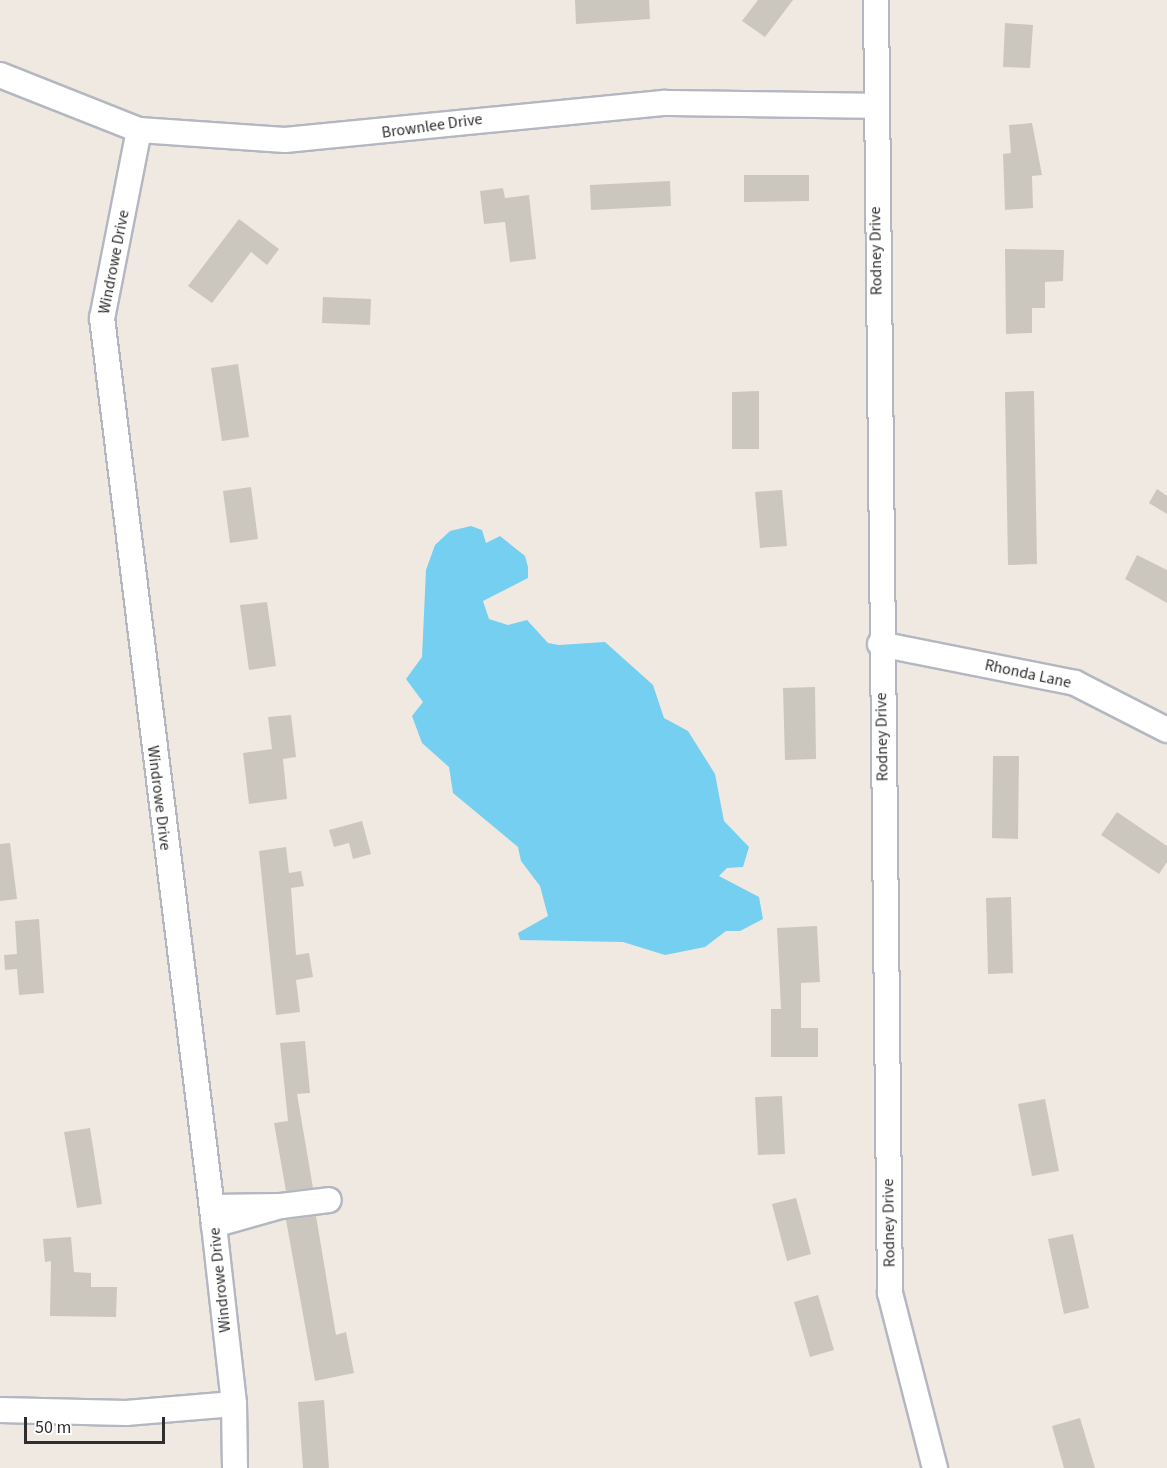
<!DOCTYPE html>
<html>
<head>
<meta charset="utf-8">
<style>
  body { margin:0 }
  #map { position:relative; width:1167px; height:1468px; overflow:hidden; background:#efe9e1; font-family:"Source Sans 3",sans-serif }
  div>[style] { position:absolute }
  .water>* { inset:0; background:#75cff0 }
  .building>* { inset:0; background:#cbc7bf }
  .roads { filter:drop-shadow(2px 0 #b4b7c1) drop-shadow(-2px 0 #b4b7c1) drop-shadow(0 2px #b4b7c1) drop-shadow(0 -2px #b4b7c1) }
  .minor>* { height:24px; margin:-12px; padding:0 12px; transform-origin:12px; border-radius:12px; background:#fff }
  span { translate:-50% -50%; white-space:nowrap; text-align:center; line-height:1.15; -webkit-text-stroke:4.5px #fff; paint-order:stroke }
  .street-label { font-size:16px; color:#2e2e2e }
  .scale { position:absolute; left:24px; top:1417px; width:141px; height:27px; box-sizing:border-box; border:3px solid #2e2e2e; border-top:0; padding-left:8px; font-size:18px; line-height:21px; white-space:nowrap; color:#2e2e2e; -webkit-text-stroke:4px #fff; paint-order:stroke }
</style>
</head>
<body>
<div id="map">
  <div class="water">
    <i style="clip-path:polygon(471px 526px,482px 530px,486px 543px,500px 536px,525px 556px,528px 567px,528px 578px,483px 601px,489px 619px,508px 625px,527px 620px,548px 643px,559px 645px,605px 642px,653px 685px,664px 718px,688px 731px,715px 774px,724px 821px,749px 847px,743px 867px,727px 868px,719px 876px,759px 897px,763px 919px,740px 931px,726px 931px,705px 947px,665px 955px,623px 942px,520px 940px,518px 933px,548px 916px,540px 886px,521px 861px,518px 847px,453px 793px,449px 767px,422px 743px,412px 716px,423px 702px,406px 679px,422px 657px,426px 570px,435px 545px,450px 531px)"></i>
  </div>
  <div class="building">
    <i style="clip-path:polygon(575px 0,649px 0,650px 19px,576px 24px)"></i>
    <i style="clip-path:polygon(758px 0,793px 0,765px 37px,742px 21px)"></i>
    <i style="clip-path:polygon(1005px 23px,1033px 25px,1030px 68px,1003px 67px)"></i>
    <i style="clip-path:polygon(1032px 123px,1042px 175px,1032px 176px,1033px 208px,1005px 210px,1003px 154px,1011px 153px,1009px 125px)"></i>
    <i style="clip-path:polygon(744px 175px,809px 175px,809px 201px,744px 202px)"></i>
    <i style="clip-path:polygon(670px 181px,671px 206px,591px 210px,590px 185px)"></i>
    <i style="clip-path:polygon(503px 188px,505px 198px,529px 195px,536px 259px,510px 262px,505px 222px,484px 224px,480px 191px)"></i>
    <i style="clip-path:polygon(239px 219px,279px 249px,267px 265px,251px 252px,212px 303px,188px 286px)"></i>
    <i style="clip-path:polygon(1005px 249px,1064px 250px,1063px 281px,1045px 282px,1045px 308px,1032px 308px,1032px 333px,1006px 334px)"></i>
    <i style="clip-path:polygon(323px 297px,371px 299px,370px 325px,322px 323px)"></i>
    <i style="clip-path:polygon(238px 364px,249px 437px,222px 441px,211px 368px)"></i>
    <i style="clip-path:polygon(759px 391px,759px 449px,732px 449px,732px 392px)"></i>
    <i style="clip-path:polygon(1034px 391px,1037px 564px,1008px 565px,1005px 392px)"></i>
    <i style="clip-path:polygon(251px 487px,258px 539px,230px 543px,223px 491px)"></i>
    <i style="clip-path:polygon(1157px 489px,1167px 496px,1167px 514px,1149px 503px)"></i>
    <i style="clip-path:polygon(782px 490px,787px 546px,760px 548px,755px 492px)"></i>
    <i style="clip-path:polygon(1137px 555px,1167px 570px,1167px 603px,1125px 579px)"></i>
    <i style="clip-path:polygon(267px 602px,276px 666px,249px 670px,240px 605px)"></i>
    <i style="clip-path:polygon(815px 687px,816px 759px,785px 760px,783px 688px)"></i>
    <i style="clip-path:polygon(291px 715px,296px 757px,283px 759px,287px 799px,249px 804px,243px 753px,272px 749px,268px 717px)"></i>
    <i style="clip-path:polygon(993px 756px,1019px 756px,1018px 839px,992px 838px)"></i>
    <i style="clip-path:polygon(1117px 812px,1167px 846px,1167px 862px,1159px 874px,1101px 835px)"></i>
    <i style="clip-path:polygon(362px 821px,371px 854px,353px 859px,349px 843px,334px 847px,329px 830px)"></i>
    <i style="clip-path:polygon(10px 843px,17px 899px,0 901px,0 844px)"></i>
    <i style="clip-path:polygon(286px 847px,289px 873px,301px 871px,304px 886px,291px 888px,296px 955px,309px 953px,313px 977px,296px 980px,300px 1012px,276px 1015px,259px 851px)"></i>
    <i style="clip-path:polygon(1011px 897px,1013px 973px,988px 974px,986px 898px)"></i>
    <i style="clip-path:polygon(39px 919px,44px 993px,19px 995px,17px 969px,5px 970px,4px 955px,17px 954px,15px 921px)"></i>
    <i style="clip-path:polygon(817px 926px,820px 982px,801px 983px,801px 1028px,818px 1028px,818px 1057px,771px 1057px,771px 1009px,781px 1009px,777px 928px)"></i>
    <i style="clip-path:polygon(305px 1041px,310px 1093px,297px 1094px,313px 1188px,286px 1191px,274px 1123px,288px 1121px,280px 1043px)"></i>
    <i style="clip-path:polygon(782px 1096px,785px 1154px,758px 1155px,755px 1097px)"></i>
    <i style="clip-path:polygon(1045px 1099px,1059px 1171px,1032px 1176px,1018px 1104px)"></i>
    <i style="clip-path:polygon(90px 1128px,102px 1204px,77px 1208px,64px 1132px)"></i>
    <i style="clip-path:polygon(796px 1198px,811px 1254px,787px 1261px,772px 1204px)"></i>
    <i style="clip-path:polygon(316px 1216px,336px 1335px,346px 1332px,354px 1373px,315px 1381px,286px 1220px)"></i>
    <i style="clip-path:polygon(1073px 1234px,1089px 1308px,1064px 1314px,1048px 1239px)"></i>
    <i style="clip-path:polygon(71px 1237px,74px 1272px,91px 1273px,91px 1287px,117px 1287px,116px 1317px,50px 1316px,51px 1261px,45px 1262px,43px 1239px)"></i>
    <i style="clip-path:polygon(818px 1295px,834px 1350px,810px 1357px,794px 1302px)"></i>
    <i style="clip-path:polygon(324px 1400px,329px 1468px,303px 1468px,298px 1402px)"></i>
    <i style="clip-path:polygon(1080px 1418px,1095px 1468px,1064px 1468px,1052px 1426px)"></i>
  </div>
  <div class="roads">
    <div class="minor">
      <i style="left:876px;top:0;width:1293px;rotate:89.38deg"></i>
      <i style="left:890px;top:1293px;width:181px;rotate:75.6deg"></i>
      <i style="left:0;top:75px;width:149px;rotate:21.6deg"></i>
      <i style="left:139px;top:130px;width:146px;rotate:3.9deg"></i>
      <i style="left:285px;top:140px;width:382px;rotate:-5.6deg"></i>
      <i style="left:665px;top:103px;width:210px;rotate:0.8deg"></i>
      <i style="left:139px;top:130px;width:192px;rotate:101.1deg"></i>
      <i style="left:102px;top:318px;width:914px;rotate:82.96deg"></i>
      <i style="left:214px;top:1225px;width:180px;rotate:83.6deg"></i>
      <i style="left:234px;top:1404px;width:64px;rotate:89.1deg"></i>
      <i style="left:880px;top:644px;width:199px;rotate:11.3deg"></i>
      <i style="left:1075px;top:683px;width:103px;rotate:27.1deg"></i>
      <i style="left:281px;top:1206px;width:48px;rotate:-7.1deg"></i>
      <i style="left:212px;top:1207px;width:69px;rotate:-0.8deg"></i>
      <i style="left:281px;top:1206px;width:70px;rotate:164.2deg"></i>
      <i style="left:0;top:1410px;width:126px;rotate:1.4deg"></i>
      <i style="left:126px;top:1413px;width:108px;rotate:-4.8deg"></i>
    </div>
  </div>
  <div class="street-label">
    <span style="left:432px;top:126px;rotate:-8deg">Brownlee Drive</span>
    <span style="left:876px;top:251px;rotate:-91deg">Rodney Drive</span>
    <span style="left:114px;top:262px;rotate:-79deg">Windrowe Drive</span>
    <span style="left:1028px;top:674px;rotate:12deg">Rhonda Lane</span>
    <span style="left:882px;top:737px;rotate:-91deg">Rodney Drive</span>
    <span style="left:159px;top:798px;rotate:83deg">Windrowe Drive</span>
    <span style="left:889px;top:1223px;rotate:-91deg">Rodney Drive</span>
    <span style="left:220px;top:1280px;rotate:-96deg">Windrowe Drive</span>
  </div>
  <div class="scale">50 m</div>
</div>
</body>
</html>
